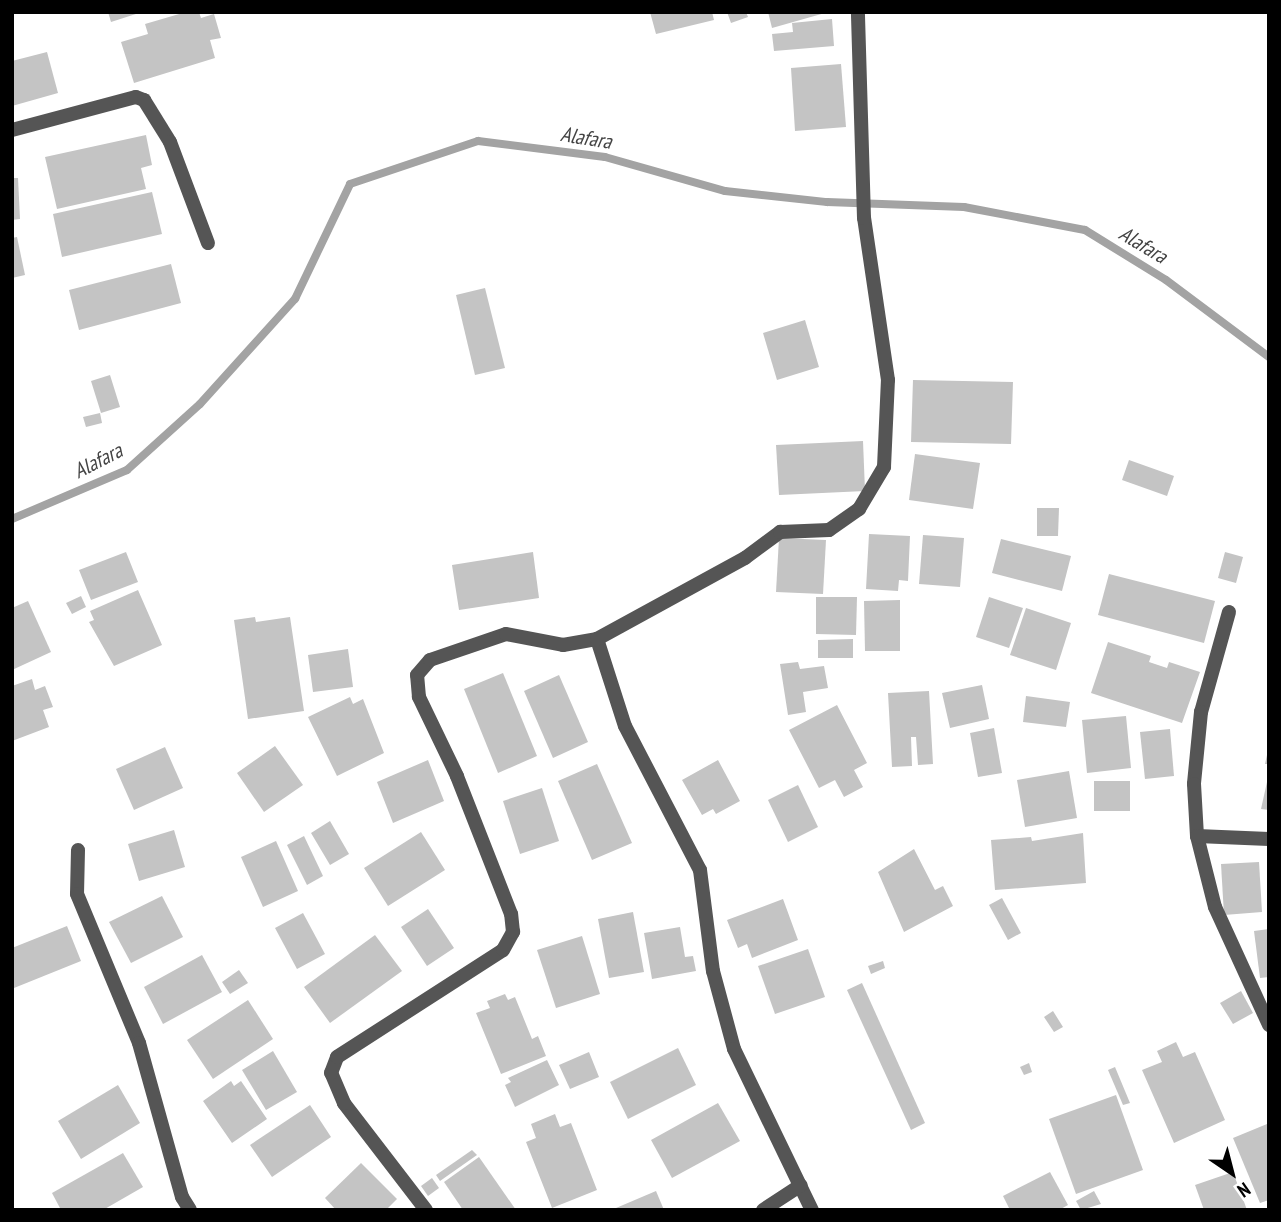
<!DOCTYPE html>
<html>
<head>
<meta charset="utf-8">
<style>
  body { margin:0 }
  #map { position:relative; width:1281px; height:1222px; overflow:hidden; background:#fff; font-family:"PT Sans Narrow",sans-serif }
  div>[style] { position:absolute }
  .stream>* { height:8px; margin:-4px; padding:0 4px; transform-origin:4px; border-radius:4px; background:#a3a3a3 }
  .building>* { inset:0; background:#c4c4c4 }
  .street>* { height:14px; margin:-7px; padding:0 7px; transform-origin:7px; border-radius:7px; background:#555 }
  span { translate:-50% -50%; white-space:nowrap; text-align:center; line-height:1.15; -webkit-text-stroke:6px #fff; paint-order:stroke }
  .water-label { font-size:21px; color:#444; font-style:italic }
  .frame { position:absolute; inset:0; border:14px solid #000; pointer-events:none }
  .north { position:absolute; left:1197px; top:1138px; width:70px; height:70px; -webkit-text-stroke:5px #fff; paint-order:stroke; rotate:145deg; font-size:19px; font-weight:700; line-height:28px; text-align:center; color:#000 }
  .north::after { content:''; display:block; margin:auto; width:24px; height:32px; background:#000; clip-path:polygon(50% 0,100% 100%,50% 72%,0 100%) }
</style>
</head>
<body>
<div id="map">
  <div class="stream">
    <i style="left:12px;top:519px;width:125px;rotate:-23.1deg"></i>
    <i style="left:127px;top:470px;width:98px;rotate:-42.1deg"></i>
    <i style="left:200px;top:404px;width:142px;rotate:-47.9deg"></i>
    <i style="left:295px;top:299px;width:127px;rotate:-64.4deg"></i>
    <i style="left:350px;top:184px;width:135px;rotate:-18.6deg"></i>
    <i style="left:478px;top:141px;width:128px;rotate:7.2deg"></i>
    <i style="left:605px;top:157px;width:125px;rotate:15.8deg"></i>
    <i style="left:725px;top:191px;width:103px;rotate:6.2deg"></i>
    <i style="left:827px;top:202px;width:137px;rotate:2.1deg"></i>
    <i style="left:964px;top:207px;width:123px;rotate:10.8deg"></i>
    <i style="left:1085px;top:230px;width:95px;rotate:31.7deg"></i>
    <i style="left:1166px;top:280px;width:129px;rotate:36.8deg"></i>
  </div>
  <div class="building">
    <i style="clip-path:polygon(108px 12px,139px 12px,139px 13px,111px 22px)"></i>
    <i style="clip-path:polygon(186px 12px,199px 12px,201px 18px,214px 14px,221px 38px,210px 40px,215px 58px,134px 83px,121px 42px,148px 34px,145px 24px)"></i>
    <i style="clip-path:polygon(650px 12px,712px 12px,714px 20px,656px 34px)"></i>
    <i style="clip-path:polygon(727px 12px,746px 12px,748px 17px,731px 23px)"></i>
    <i style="clip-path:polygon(768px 12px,825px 12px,825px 13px,772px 28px)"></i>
    <i style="clip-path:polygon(832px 19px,834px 46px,774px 51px,772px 34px,793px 32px,792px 23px)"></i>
    <i style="clip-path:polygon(47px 52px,58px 93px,12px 106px,12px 61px)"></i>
    <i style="clip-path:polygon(841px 64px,846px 127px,795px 131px,791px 68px)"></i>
    <i style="clip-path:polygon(146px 135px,152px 165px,141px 168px,146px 189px,57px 209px,45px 157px)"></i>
    <i style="clip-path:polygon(12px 178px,18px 178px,20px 219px,12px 220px)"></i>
    <i style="clip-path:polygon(152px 192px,162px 234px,62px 257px,53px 214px)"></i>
    <i style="clip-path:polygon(17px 237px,25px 275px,12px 278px,12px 238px)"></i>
    <i style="clip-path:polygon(171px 264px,181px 303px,79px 330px,69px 290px)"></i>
    <i style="clip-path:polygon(485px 288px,505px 368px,475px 375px,456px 295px)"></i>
    <i style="clip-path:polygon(805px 320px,819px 367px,777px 380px,763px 333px)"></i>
    <i style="clip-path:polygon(110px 375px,120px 407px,101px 413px,91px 381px)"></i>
    <i style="clip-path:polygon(913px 380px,1013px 382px,1011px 444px,911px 442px)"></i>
    <i style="clip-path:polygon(100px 413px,102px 423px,86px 427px,83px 417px)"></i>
    <i style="clip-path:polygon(863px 441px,865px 491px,779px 495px,776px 445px)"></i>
    <i style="clip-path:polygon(915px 454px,980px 463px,973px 509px,909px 500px)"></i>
    <i style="clip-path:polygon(1129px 460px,1174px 476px,1167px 496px,1122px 480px)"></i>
    <i style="clip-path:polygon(1037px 508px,1059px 508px,1058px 536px,1037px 536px)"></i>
    <i style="clip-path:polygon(869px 534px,910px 536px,908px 581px,899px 580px,898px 591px,866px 589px)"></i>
    <i style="clip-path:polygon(923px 535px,964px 538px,960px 587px,919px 584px)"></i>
    <i style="clip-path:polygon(779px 538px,826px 540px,823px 594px,776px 592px)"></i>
    <i style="clip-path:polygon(1001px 539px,1071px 556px,1062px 591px,992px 573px)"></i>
    <i style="clip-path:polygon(126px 552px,138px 582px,91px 600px,79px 570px)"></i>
    <i style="clip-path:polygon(533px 552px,539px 598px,459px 610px,452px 565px)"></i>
    <i style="clip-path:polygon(1225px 552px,1243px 557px,1236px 583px,1218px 578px)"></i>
    <i style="clip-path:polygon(1109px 574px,1215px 601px,1204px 643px,1098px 615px)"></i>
    <i style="clip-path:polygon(138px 590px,162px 645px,114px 666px,89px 622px,94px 620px,90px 611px)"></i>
    <i style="clip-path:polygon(81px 596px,86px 607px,72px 614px,66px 603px)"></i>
    <i style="clip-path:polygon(816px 597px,857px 597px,856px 635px,816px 634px)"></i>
    <i style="clip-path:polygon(989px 597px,1023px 608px,1009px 648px,976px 637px)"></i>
    <i style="clip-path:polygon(900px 600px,900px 651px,865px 651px,864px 601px)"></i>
    <i style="clip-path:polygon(28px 601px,51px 652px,12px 670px,12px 608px)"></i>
    <i style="clip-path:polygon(1026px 608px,1071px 623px,1056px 670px,1010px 655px)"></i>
    <i style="clip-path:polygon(255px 617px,256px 622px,290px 617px,304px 711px,248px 719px,234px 620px)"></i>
    <i style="clip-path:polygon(853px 639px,853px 658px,818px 658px,818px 640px)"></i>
    <i style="clip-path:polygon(1108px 642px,1151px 656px,1149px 662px,1167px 668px,1169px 662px,1200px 672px,1182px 723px,1091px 693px)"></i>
    <i style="clip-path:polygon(348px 649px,353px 687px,313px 692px,308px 655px)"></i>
    <i style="clip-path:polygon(798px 662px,800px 669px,824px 666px,828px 688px,803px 692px,806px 712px,788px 715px,780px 664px)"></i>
    <i style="clip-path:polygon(503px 673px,537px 756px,498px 773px,464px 689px)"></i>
    <i style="clip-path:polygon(559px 675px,588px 742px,553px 758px,524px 691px)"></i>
    <i style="clip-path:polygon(32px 679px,35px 690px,45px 686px,53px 707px,43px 710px,49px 727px,12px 741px,12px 686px)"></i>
    <i style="clip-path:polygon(982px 685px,989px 719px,950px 728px,942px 693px)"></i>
    <i style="clip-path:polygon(929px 691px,933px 764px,918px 765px,916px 737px,911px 737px,912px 766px,892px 767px,888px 693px)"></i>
    <i style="clip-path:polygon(1026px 696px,1070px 702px,1066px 727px,1023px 722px)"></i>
    <i style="clip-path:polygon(350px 697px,353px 704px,363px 699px,384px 753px,337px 776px,308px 717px)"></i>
    <i style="clip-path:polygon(837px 705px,867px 763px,854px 770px,863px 787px,844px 797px,835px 780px,819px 788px,789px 730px)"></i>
    <i style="clip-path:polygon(1126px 716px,1131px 768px,1087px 773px,1082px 720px)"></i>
    <i style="clip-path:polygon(994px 728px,1002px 773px,978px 777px,970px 733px)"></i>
    <i style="clip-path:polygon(1170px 729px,1174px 776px,1145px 779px,1140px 732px)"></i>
    <i style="clip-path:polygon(275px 746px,303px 785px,264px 812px,237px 773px)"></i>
    <i style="clip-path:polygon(1269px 746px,1269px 764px,1265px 764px)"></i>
    <i style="clip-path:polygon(165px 747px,183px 788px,134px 810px,116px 769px)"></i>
    <i style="clip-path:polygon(428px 760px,444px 801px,393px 823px,377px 782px)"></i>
    <i style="clip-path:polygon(718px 760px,740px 801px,716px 814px,713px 809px,702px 815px,682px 780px)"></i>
    <i style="clip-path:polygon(597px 764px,632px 843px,592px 860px,558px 781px)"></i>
    <i style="clip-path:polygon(1069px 771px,1077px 818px,1025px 827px,1017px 780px)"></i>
    <i style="clip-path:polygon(1269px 773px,1269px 810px,1261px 809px)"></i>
    <i style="clip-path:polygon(1094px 781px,1130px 781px,1130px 811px,1094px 811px)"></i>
    <i style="clip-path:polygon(798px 785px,818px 827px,788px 842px,768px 800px)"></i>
    <i style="clip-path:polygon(542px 788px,559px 841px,520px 854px,503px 801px)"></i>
    <i style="clip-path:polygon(330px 821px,349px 854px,330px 865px,311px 833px)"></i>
    <i style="clip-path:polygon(174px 830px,185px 867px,139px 881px,128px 844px)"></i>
    <i style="clip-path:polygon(421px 832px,445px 870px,388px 906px,364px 868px)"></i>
    <i style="clip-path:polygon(1083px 833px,1086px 883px,995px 890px,991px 840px,1031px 837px,1032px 841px)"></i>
    <i style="clip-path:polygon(304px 836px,323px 876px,307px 885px,287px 845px)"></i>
    <i style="clip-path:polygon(276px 841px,298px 891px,263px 907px,241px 857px)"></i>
    <i style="clip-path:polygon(914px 849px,935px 890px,943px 886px,953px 906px,904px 932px,878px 872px)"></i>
    <i style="clip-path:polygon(1259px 862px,1262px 912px,1224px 915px,1221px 864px)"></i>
    <i style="clip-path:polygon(162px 896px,183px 937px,131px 963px,109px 922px)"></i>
    <i style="clip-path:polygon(1002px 898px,1021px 933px,1008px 940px,989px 905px)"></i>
    <i style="clip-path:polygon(783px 899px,798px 940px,752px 958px,747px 944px,738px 948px,727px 920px)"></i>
    <i style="clip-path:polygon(428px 909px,454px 948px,427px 966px,401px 927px)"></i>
    <i style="clip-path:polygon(633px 912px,644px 972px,609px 978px,598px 919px)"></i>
    <i style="clip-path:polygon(303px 913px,325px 954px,297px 969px,275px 928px)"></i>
    <i style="clip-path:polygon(67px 926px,81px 961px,14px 988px,12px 948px)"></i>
    <i style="clip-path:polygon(680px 927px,685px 957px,693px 956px,696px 971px,652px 979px,644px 933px)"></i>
    <i style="clip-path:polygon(1269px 929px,1269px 977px,1260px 978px,1254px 931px)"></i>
    <i style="clip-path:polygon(375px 935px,402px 971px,330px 1023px,304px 987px)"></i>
    <i style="clip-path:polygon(582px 936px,600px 994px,556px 1008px,537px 950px)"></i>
    <i style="clip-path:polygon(808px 949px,825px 997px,775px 1014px,758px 966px)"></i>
    <i style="clip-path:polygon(202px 955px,222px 992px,163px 1024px,144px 987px)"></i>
    <i style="clip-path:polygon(883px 961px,885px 968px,871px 974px,868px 966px)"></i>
    <i style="clip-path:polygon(239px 970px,248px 983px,230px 994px,222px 982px)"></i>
    <i style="clip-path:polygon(862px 983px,925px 1123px,911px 1130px,847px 990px)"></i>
    <i style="clip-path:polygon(1241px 991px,1253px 1013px,1233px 1024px,1220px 1003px)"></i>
    <i style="clip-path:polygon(505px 994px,508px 1000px,515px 997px,532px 1039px,538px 1036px,546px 1056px,501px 1074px,476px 1013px,490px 1008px,487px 1001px)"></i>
    <i style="clip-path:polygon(248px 1000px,273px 1039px,213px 1079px,187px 1040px)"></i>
    <i style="clip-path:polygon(1053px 1011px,1063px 1027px,1054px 1032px,1044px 1017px)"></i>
    <i style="clip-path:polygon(1176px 1042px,1183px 1057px,1195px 1052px,1225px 1120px,1174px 1143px,1142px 1070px,1162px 1062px,1157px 1051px)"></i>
    <i style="clip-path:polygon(678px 1048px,696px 1085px,628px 1119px,610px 1082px)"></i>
    <i style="clip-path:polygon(273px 1051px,297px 1092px,266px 1110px,242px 1070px)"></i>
    <i style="clip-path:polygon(589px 1052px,599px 1077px,570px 1089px,559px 1065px)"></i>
    <i style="clip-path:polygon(547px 1060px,559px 1085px,515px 1107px,505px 1085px,511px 1082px,508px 1078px)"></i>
    <i style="clip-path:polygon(1029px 1063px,1032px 1072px,1024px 1075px,1020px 1067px)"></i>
    <i style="clip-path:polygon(1115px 1067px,1130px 1103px,1123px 1105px,1108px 1070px)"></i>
    <i style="clip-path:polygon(231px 1081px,234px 1086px,241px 1081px,267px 1119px,232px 1143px,203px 1101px)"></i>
    <i style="clip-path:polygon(118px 1085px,140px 1123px,81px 1159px,58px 1121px)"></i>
    <i style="clip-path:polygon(1116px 1095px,1143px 1170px,1076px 1194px,1049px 1119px)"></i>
    <i style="clip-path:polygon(718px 1103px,740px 1141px,672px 1178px,651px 1140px)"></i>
    <i style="clip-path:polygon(310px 1105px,331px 1137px,272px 1177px,250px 1145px)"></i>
    <i style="clip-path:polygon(555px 1114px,560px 1127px,571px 1123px,597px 1190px,552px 1208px,526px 1142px,536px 1138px,531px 1124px)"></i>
    <i style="clip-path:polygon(1267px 1124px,1269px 1200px,1260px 1203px,1233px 1138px)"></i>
    <i style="clip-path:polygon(472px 1150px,477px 1155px,440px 1181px,436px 1175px)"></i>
    <i style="clip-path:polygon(123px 1153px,143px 1187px,103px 1210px,61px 1210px,52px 1193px)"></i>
    <i style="clip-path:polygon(479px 1157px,516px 1210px,463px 1210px,444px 1182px)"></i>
    <i style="clip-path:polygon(361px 1163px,397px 1199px,386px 1210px,336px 1210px,325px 1198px)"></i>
    <i style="clip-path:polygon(1050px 1172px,1068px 1205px,1059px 1210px,1010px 1210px,1003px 1196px)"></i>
    <i style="clip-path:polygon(1233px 1172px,1247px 1210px,1204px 1210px,1195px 1185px)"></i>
    <i style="clip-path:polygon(432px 1178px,439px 1188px,428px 1196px,421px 1186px)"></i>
    <i style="clip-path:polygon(656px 1191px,664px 1210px,616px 1210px,616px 1208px)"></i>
    <i style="clip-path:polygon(1094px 1191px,1101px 1204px,1081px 1210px,1076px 1201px)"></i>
  </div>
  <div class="street">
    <i style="left:12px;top:130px;width:128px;rotate:-14.9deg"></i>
    <i style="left:136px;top:97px;width:9px;rotate:21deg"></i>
    <i style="left:144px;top:100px;width:49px;rotate:58.2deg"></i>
    <i style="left:170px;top:142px;width:108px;rotate:69.4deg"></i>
    <i style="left:1229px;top:612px;width:104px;rotate:105.6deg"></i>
    <i style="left:1201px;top:712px;width:72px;rotate:95.6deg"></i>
    <i style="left:1194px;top:784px;width:52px;rotate:86.7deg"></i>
    <i style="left:1197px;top:836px;width:73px;rotate:75.8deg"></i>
    <i style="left:1215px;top:907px;width:130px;rotate:65.4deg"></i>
    <i style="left:597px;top:639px;width:91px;rotate:72.2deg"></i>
    <i style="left:625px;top:726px;width:162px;rotate:62.5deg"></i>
    <i style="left:700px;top:870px;width:102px;rotate:82.7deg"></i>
    <i style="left:713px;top:971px;width:81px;rotate:74.9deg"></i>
    <i style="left:734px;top:1049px;width:179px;rotate:64.2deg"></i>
    <i style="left:1197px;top:836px;width:72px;rotate:2.4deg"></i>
    <i style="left:78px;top:850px;width:44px;rotate:91.3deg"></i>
    <i style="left:77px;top:894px;width:161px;rotate:67.4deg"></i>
    <i style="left:139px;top:1043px;width:160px;rotate:74.4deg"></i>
    <i style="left:182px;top:1197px;width:15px;rotate:58deg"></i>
    <i style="left:426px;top:1210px;width:135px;rotate:-127.5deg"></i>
    <i style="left:344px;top:1103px;width:33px;rotate:-113deg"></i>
    <i style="left:331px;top:1073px;width:17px;rotate:-69deg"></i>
    <i style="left:337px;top:1057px;width:197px;rotate:-32.8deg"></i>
    <i style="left:503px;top:950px;width:21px;rotate:-61deg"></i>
    <i style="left:513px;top:932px;width:18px;rotate:-96deg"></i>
    <i style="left:511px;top:914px;width:148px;rotate:-111.4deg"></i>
    <i style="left:457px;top:776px;width:88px;rotate:-115.7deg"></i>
    <i style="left:419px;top:697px;width:22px;rotate:-95deg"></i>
    <i style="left:417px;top:675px;width:20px;rotate:-49deg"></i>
    <i style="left:430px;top:660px;width:80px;rotate:-18.9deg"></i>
    <i style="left:506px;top:634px;width:58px;rotate:10.9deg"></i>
    <i style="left:563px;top:645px;width:35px;rotate:-10deg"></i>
    <i style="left:597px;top:639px;width:169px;rotate:-28.7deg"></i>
    <i style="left:745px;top:558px;width:44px;rotate:-36.6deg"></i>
    <i style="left:780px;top:532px;width:49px;rotate:-2.3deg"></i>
    <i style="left:829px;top:530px;width:37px;rotate:-35deg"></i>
    <i style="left:859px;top:509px;width:49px;rotate:-59.2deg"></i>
    <i style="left:884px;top:467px;width:87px;rotate:-87.4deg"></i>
    <i style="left:888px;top:380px;width:164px;rotate:-98.4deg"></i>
    <i style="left:864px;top:218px;width:206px;rotate:-91.7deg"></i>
    <i style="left:763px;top:1210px;width:45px;rotate:-33.3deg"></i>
  </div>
  <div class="water-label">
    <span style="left:586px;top:138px;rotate:9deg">Alafara</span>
    <span style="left:1143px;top:245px;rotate:31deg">Alafara</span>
    <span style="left:98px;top:461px;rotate:-27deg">Alafara</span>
  </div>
  <div class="frame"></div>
  <div class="north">N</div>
</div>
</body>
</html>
